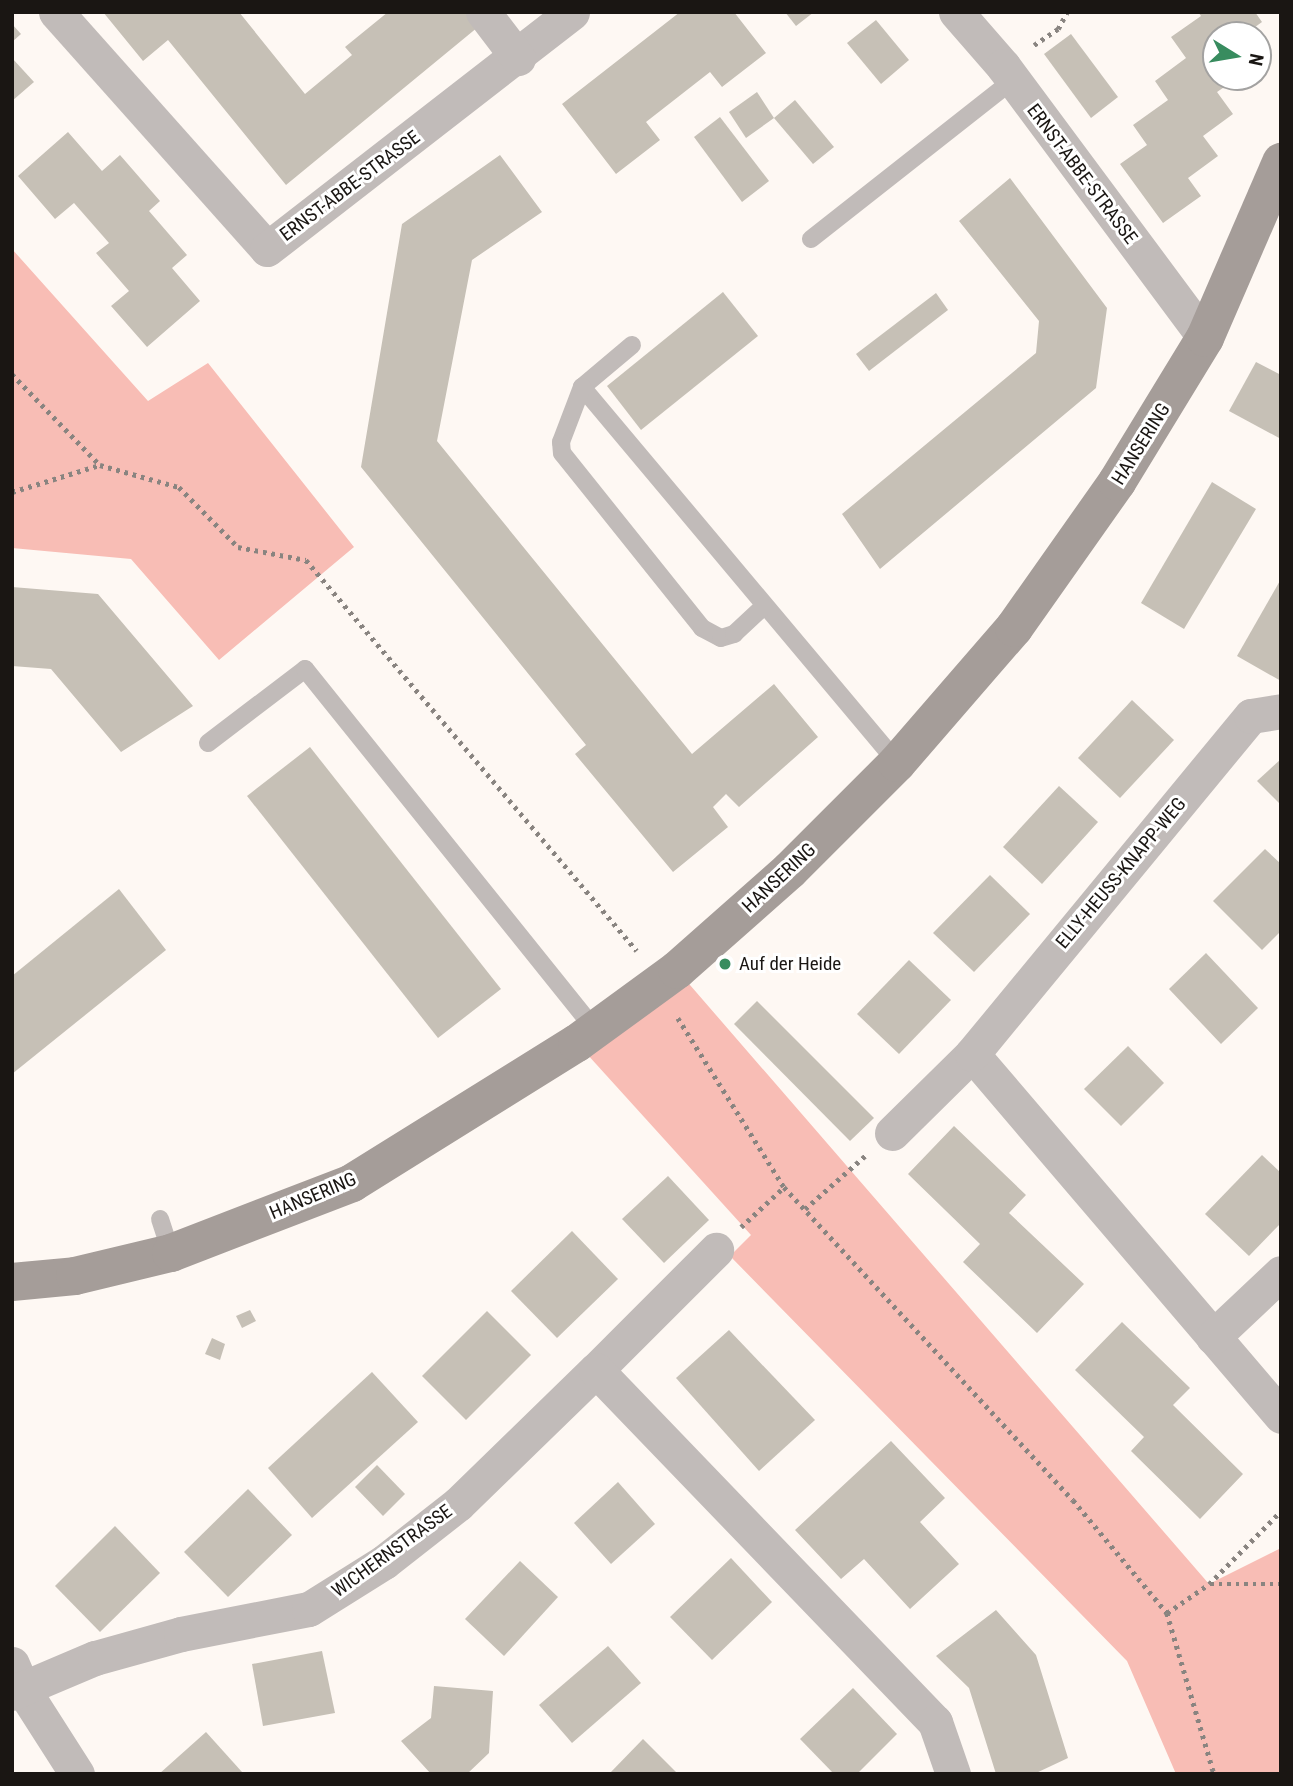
<!DOCTYPE html>
<html>
<head>
<meta charset="utf-8">
<style>
  body { margin:0 }
  #map { position:relative; width:1293px; height:1786px; overflow:hidden; background:#fef8f3; font-family:"Roboto Condensed",sans-serif }
  div>[style] { position:absolute }
  .green>* { inset:0; background:#f8bdb5 }
  .building>* { inset:0; background:#c6c0b6 }
  .path>* { height:4.5px; margin-top:-2.25px; transform-origin:0; background:repeating-linear-gradient(90deg,#898480 0 3.5px,transparent 0 8.5px) }
  .lane>* { height:18px; margin:-9px; padding:0 9px; transform-origin:9px; border-radius:9px; background:#c1bbb9 }
  .street>* { height:35px; margin:-17.5px; padding:0 17.5px; transform-origin:17.5px; border-radius:17.5px; background:#c1bbb9 }
  .secondary>* { height:38px; margin:-19px; padding:0 19px; transform-origin:19px; border-radius:19px; background:#a59d99 }
  .dots>* { width:19px; height:19px; translate:-50% -50%; box-sizing:border-box; border:4px solid #fff; border-radius:50% }
  span { translate:-50% -50%; white-space:nowrap; text-align:center; line-height:1.15; -webkit-text-stroke:6px #fff; paint-order:stroke }
  .street-label { font-size:19px; color:#1a1613 }
  .poi-label { font-size:19px; color:#1a1613 }
  .left { translate:0 -50%; text-align:left }
  .frame { position:absolute; inset:0; border:14px solid #1a1613; pointer-events:none }
  .north { position:absolute; left:1202px; top:21px; width:70px; height:70px; box-sizing:border-box; background:#fff; border:2px solid #a3a2a1; border-radius:50%; rotate:101deg; font-size:19px; font-weight:700; line-height:28px; text-align:center; color:#1a1613 }
  .north::after { content:''; display:block; margin:auto; width:24px; height:32px; background:#388c5f; clip-path:polygon(50% 0,100% 100%,50% 72%,0 100%) }
</style>
</head>
<body>
<div id="map">
  <div class="green">
    <i style="clip-path:polygon(12px 249px,148px 401px,208px 363px,354px 547px,219px 660px,131px 559px,12px 548px)"></i>
    <i style="clip-path:polygon(677px 970px,1209px 1584px,1281px 1548px,1281px 1774px,1176px 1774px,1127px 1661px,730px 1256px,751px 1235px,577px 1043px)"></i>
  </div>
  <div class="building">
    <i style="clip-path:polygon(103px 12px,239px 12px,305px 94px,352px 55px,345px 47px,388px 12px,466px 12px,478px 27px,286px 185px,168px 40px,143px 61px)"></i>
    <i style="clip-path:polygon(680px 12px,734px 12px,766px 53px,722px 87px,710px 72px,646px 122px,660px 140px,616px 174px,562px 104px)"></i>
    <i style="clip-path:polygon(785px 12px,814px 12px,796px 26px)"></i>
    <i style="clip-path:polygon(1198px 12px,1255px 12px,1262px 22px,1244px 35px,1216px 35px,1216px 77px,1239px 77px,1217px 92px,1233px 114px,1203px 136px,1218px 156px,1188px 178px,1201px 196px,1163px 223px,1120px 164px,1147px 145px,1133px 125px,1168px 100px,1155px 81px,1186px 58px,1171px 37px,1201px 16px)"></i>
    <i style="clip-path:polygon(876px 20px,909px 60px,881px 84px,847px 43px)"></i>
    <i style="clip-path:polygon(12px 24px,21px 34px,12px 42px)"></i>
    <i style="clip-path:polygon(1071px 34px,1118px 97px,1091px 118px,1044px 54px)"></i>
    <i style="clip-path:polygon(12px 58px,34px 82px,12px 101px)"></i>
    <i style="clip-path:polygon(757px 92px,774px 118px,746px 138px,729px 112px)"></i>
    <i style="clip-path:polygon(795px 100px,834px 147px,813px 164px,774px 118px)"></i>
    <i style="clip-path:polygon(720px 117px,769px 181px,742px 202px,694px 137px)"></i>
    <i style="clip-path:polygon(68px 132px,102px 171px,120px 155px,160px 201px,149px 211px,187px 255px,172px 268px,200px 301px,147px 347px,111px 306px,129px 291px,96px 253px,109px 243px,74px 203px,55px 219px,18px 176px)"></i>
    <i style="clip-path:polygon(500px 155px,542px 212px,472px 260px,437px 441px,692px 754px,774px 684px,818px 737px,739px 807px,726px 794px,713px 807px,728px 827px,673px 872px,575px 754px,586px 745px,361px 467px,402px 224px)"></i>
    <i style="clip-path:polygon(1010px 178px,1107px 308px,1096px 388px,880px 569px,842px 514px,1036px 353px,1039px 321px,959px 221px)"></i>
    <i style="clip-path:polygon(723px 292px,758px 336px,641px 430px,607px 386px)"></i>
    <i style="clip-path:polygon(936px 293px,948px 310px,869px 371px,856px 354px)"></i>
    <i style="clip-path:polygon(1256px 362px,1281px 375px,1281px 439px,1229px 411px)"></i>
    <i style="clip-path:polygon(1212px 482px,1256px 509px,1184px 629px,1141px 603px)"></i>
    <i style="clip-path:polygon(1281px 579px,1281px 681px,1237px 656px)"></i>
    <i style="clip-path:polygon(12px 587px,98px 594px,193px 706px,121px 752px,51px 669px,12px 666px)"></i>
    <i style="clip-path:polygon(1132px 700px,1174px 740px,1120px 798px,1078px 758px)"></i>
    <i style="clip-path:polygon(310px 747px,501px 989px,438px 1038px,247px 796px)"></i>
    <i style="clip-path:polygon(1281px 759px,1281px 805px,1257px 781px)"></i>
    <i style="clip-path:polygon(1059px 786px,1098px 822px,1042px 884px,1003px 847px)"></i>
    <i style="clip-path:polygon(1265px 849px,1281px 864px,1281px 931px,1262px 950px,1213px 901px)"></i>
    <i style="clip-path:polygon(990px 875px,1030px 914px,974px 972px,933px 933px)"></i>
    <i style="clip-path:polygon(119px 889px,166px 950px,12px 1074px,12px 976px)"></i>
    <i style="clip-path:polygon(1206px 953px,1258px 1008px,1221px 1044px,1169px 989px)"></i>
    <i style="clip-path:polygon(909px 960px,951px 1000px,899px 1054px,857px 1014px)"></i>
    <i style="clip-path:polygon(757px 1001px,874px 1118px,850px 1141px,734px 1024px)"></i>
    <i style="clip-path:polygon(1128px 1046px,1164px 1083px,1121px 1126px,1084px 1089px)"></i>
    <i style="clip-path:polygon(954px 1126px,1026px 1195px,1009px 1213px,1084px 1284px,1037px 1333px,963px 1262px,980px 1244px,908px 1174px)"></i>
    <i style="clip-path:polygon(1262px 1155px,1281px 1173px,1281px 1223px,1249px 1256px,1205px 1214px)"></i>
    <i style="clip-path:polygon(668px 1176px,709px 1220px,664px 1263px,622px 1219px)"></i>
    <i style="clip-path:polygon(572px 1231px,618px 1279px,557px 1338px,511px 1291px)"></i>
    <i style="clip-path:polygon(250px 1310px,256px 1321px,242px 1328px,236px 1316px)"></i>
    <i style="clip-path:polygon(487px 1311px,531px 1355px,466px 1420px,422px 1376px)"></i>
    <i style="clip-path:polygon(1122px 1322px,1190px 1388px,1173px 1405px,1243px 1474px,1200px 1519px,1131px 1451px,1144px 1437px,1075px 1370px)"></i>
    <i style="clip-path:polygon(729px 1330px,815px 1420px,759px 1471px,676px 1378px)"></i>
    <i style="clip-path:polygon(212px 1338px,225px 1344px,220px 1360px,205px 1354px)"></i>
    <i style="clip-path:polygon(372px 1372px,418px 1422px,312px 1518px,268px 1468px)"></i>
    <i style="clip-path:polygon(891px 1441px,945px 1498px,920px 1522px,959px 1564px,910px 1609px,864px 1559px,841px 1579px,795px 1530px)"></i>
    <i style="clip-path:polygon(377px 1465px,405px 1494px,383px 1516px,355px 1487px)"></i>
    <i style="clip-path:polygon(618px 1482px,655px 1524px,611px 1564px,574px 1523px)"></i>
    <i style="clip-path:polygon(248px 1489px,292px 1535px,228px 1597px,184px 1552px)"></i>
    <i style="clip-path:polygon(115px 1526px,160px 1573px,100px 1632px,55px 1586px)"></i>
    <i style="clip-path:polygon(731px 1558px,772px 1602px,712px 1660px,670px 1617px)"></i>
    <i style="clip-path:polygon(520px 1561px,558px 1597px,504px 1656px,465px 1619px)"></i>
    <i style="clip-path:polygon(996px 1610px,1036px 1655px,1068px 1758px,1034px 1774px,996px 1774px,969px 1688px,936px 1656px)"></i>
    <i style="clip-path:polygon(608px 1646px,641px 1683px,572px 1743px,539px 1705px)"></i>
    <i style="clip-path:polygon(322px 1651px,335px 1713px,263px 1726px,252px 1664px)"></i>
    <i style="clip-path:polygon(434px 1686px,493px 1691px,489px 1753px,467px 1774px,431px 1774px,401px 1741px,431px 1718px)"></i>
    <i style="clip-path:polygon(853px 1688px,897px 1734px,857px 1774px,834px 1774px,800px 1739px)"></i>
    <i style="clip-path:polygon(206px 1732px,242px 1772px,159px 1774px)"></i>
    <i style="clip-path:polygon(643px 1739px,678px 1774px,609px 1774px)"></i>
  </div>
  <div class="path">
    <i style="left:1034px;top:45px;width:29px;rotate:-34deg"></i>
    <i style="left:1058px;top:29px;width:19px;rotate:-62deg"></i>
    <i style="left:12px;top:374px;width:127px;rotate:46deg"></i>
    <i style="left:100px;top:465px;width:82px;rotate:15.6deg"></i>
    <i style="left:179px;top:487px;width:84px;rotate:45.5deg"></i>
    <i style="left:238px;top:547px;width:69px;rotate:10.8deg"></i>
    <i style="left:306px;top:560px;width:512px;rotate:49.75deg"></i>
    <i style="left:12px;top:492px;width:92px;rotate:-17.1deg"></i>
    <i style="left:678px;top:1018px;width:199px;rotate:57.9deg"></i>
    <i style="left:784px;top:1187px;width:426px;rotate:47.3deg"></i>
    <i style="left:1073px;top:1500px;width:147px;rotate:50.2deg"></i>
    <i style="left:1167px;top:1613px;width:168px;rotate:73.7deg"></i>
    <i style="left:805px;top:1209px;width:80px;rotate:-41.5deg"></i>
    <i style="left:741px;top:1227px;width:59px;rotate:-42.9deg"></i>
    <i style="left:1210px;top:1584px;width:71px"></i>
    <i style="left:1167px;top:1613px;width:51px;rotate:-34.6deg"></i>
    <i style="left:1209px;top:1584px;width:103px;rotate:-45.4deg"></i>
  </div>
  <div class="lane">
    <i style="left:811px;top:239px;width:257px;rotate:-38.2deg"></i>
    <i style="left:632px;top:345px;width:65px;rotate:140deg"></i>
    <i style="left:582px;top:387px;width:491px;rotate:50deg"></i>
    <i style="left:582px;top:387px;width:59px;rotate:110.9deg"></i>
    <i style="left:561px;top:442px;width:11px;rotate:85deg"></i>
    <i style="left:562px;top:453px;width:224px;rotate:51.3deg"></i>
    <i style="left:702px;top:628px;width:21px;rotate:28deg"></i>
    <i style="left:721px;top:638px;width:14px;rotate:-17deg"></i>
    <i style="left:734px;top:634px;width:40px;rotate:-43deg"></i>
    <i style="left:208px;top:743px;width:122px;rotate:-37.3deg"></i>
    <i style="left:305px;top:669px;width:463px;rotate:51.2deg"></i>
    <i style="left:160px;top:1219px;width:36px;rotate:72deg"></i>
  </div>
  <div class="street">
    <i style="left:56px;top:12px;width:317px;rotate:48.3deg"></i>
    <i style="left:267px;top:249px;width:386px;rotate:-37.8deg"></i>
    <i style="left:483px;top:12px;width:58px;rotate:52.7deg"></i>
    <i style="left:956px;top:12px;width:72px;rotate:49deg"></i>
    <i style="left:1003px;top:66px;width:339px;rotate:53.4deg"></i>
    <i style="left:972px;top:1054px;width:476px;rotate:49.5deg"></i>
    <i style="left:892px;top:1133px;width:112px;rotate:-44.6deg"></i>
    <i style="left:972px;top:1054px;width:438px;rotate:-50.5deg"></i>
    <i style="left:1251px;top:716px;width:30px;rotate:-9deg"></i>
    <i style="left:1213px;top:1337px;width:93px;rotate:-43.3deg"></i>
    <i style="left:596px;top:1370px;width:170px;rotate:-45deg"></i>
    <i style="left:12px;top:1664px;width:26px;rotate:67deg"></i>
    <i style="left:22px;top:1688px;width:102px;rotate:57.4deg"></i>
    <i style="left:12px;top:1693px;width:90px;rotate:-22.9deg"></i>
    <i style="left:95px;top:1658px;width:89px;rotate:-15.6deg"></i>
    <i style="left:181px;top:1634px;width:130px;rotate:-11.1deg"></i>
    <i style="left:309px;top:1609px;width:89px;rotate:-32.1deg"></i>
    <i style="left:384px;top:1562px;width:94px;rotate:-38.1deg"></i>
    <i style="left:458px;top:1504px;width:192px;rotate:-44.2deg"></i>
    <i style="left:596px;top:1370px;width:489px;rotate:46.1deg"></i>
    <i style="left:935px;top:1722px;width:55px;rotate:70.9deg"></i>
  </div>
  <div class="secondary">
    <i style="left:12px;top:1282px;width:63px;rotate:-5.4deg"></i>
    <i style="left:75px;top:1276px;width:99px;rotate:-13.5deg"></i>
    <i style="left:171px;top:1253px;width:194px;rotate:-21.1deg"></i>
    <i style="left:352px;top:1183px;width:265px;rotate:-31.9deg"></i>
    <i style="left:577px;top:1043px;width:124px;rotate:-36.1deg"></i>
    <i style="left:677px;top:970px;width:151px;rotate:-41.5deg"></i>
    <i style="left:790px;top:870px;width:151px;rotate:-45deg"></i>
    <i style="left:897px;top:763px;width:179px;rotate:-49.1deg"></i>
    <i style="left:1014px;top:628px;width:179px;rotate:-54.8deg"></i>
    <i style="left:1117px;top:482px;width:169px;rotate:-58.6deg"></i>
    <i style="left:1205px;top:338px;width:192px;rotate:-66.6deg"></i>
  </div>
  <div class="dots">
    <i style="left:725px;top:964px;background:#388c5f"></i>
  </div>
  <div class="street-label">
    <span style="left:1082px;top:174px;rotate:53deg">ERNST-ABBE-STRASSE</span>
    <span style="left:350px;top:186px;rotate:-37deg">ERNST-ABBE-STRASSE</span>
    <span style="left:1141px;top:444px;rotate:-58deg">HANSERING</span>
    <span style="left:1121px;top:873px;rotate:-50deg">ELLY-HEUSS-KNAPP-WEG</span>
    <span style="left:779px;top:878px;rotate:-43deg">HANSERING</span>
    <span style="left:313px;top:1196px;rotate:-23deg">HANSERING</span>
    <span style="left:392px;top:1551px;rotate:-36deg">WICHERNSTRASSE</span>
  </div>
  <div class="poi-label">
    <span class="left" style="left:739px;top:964px">Auf der Heide</span>
  </div>
  <div class="frame"></div>
  <div class="north">N</div>
</div>
</body>
</html>
